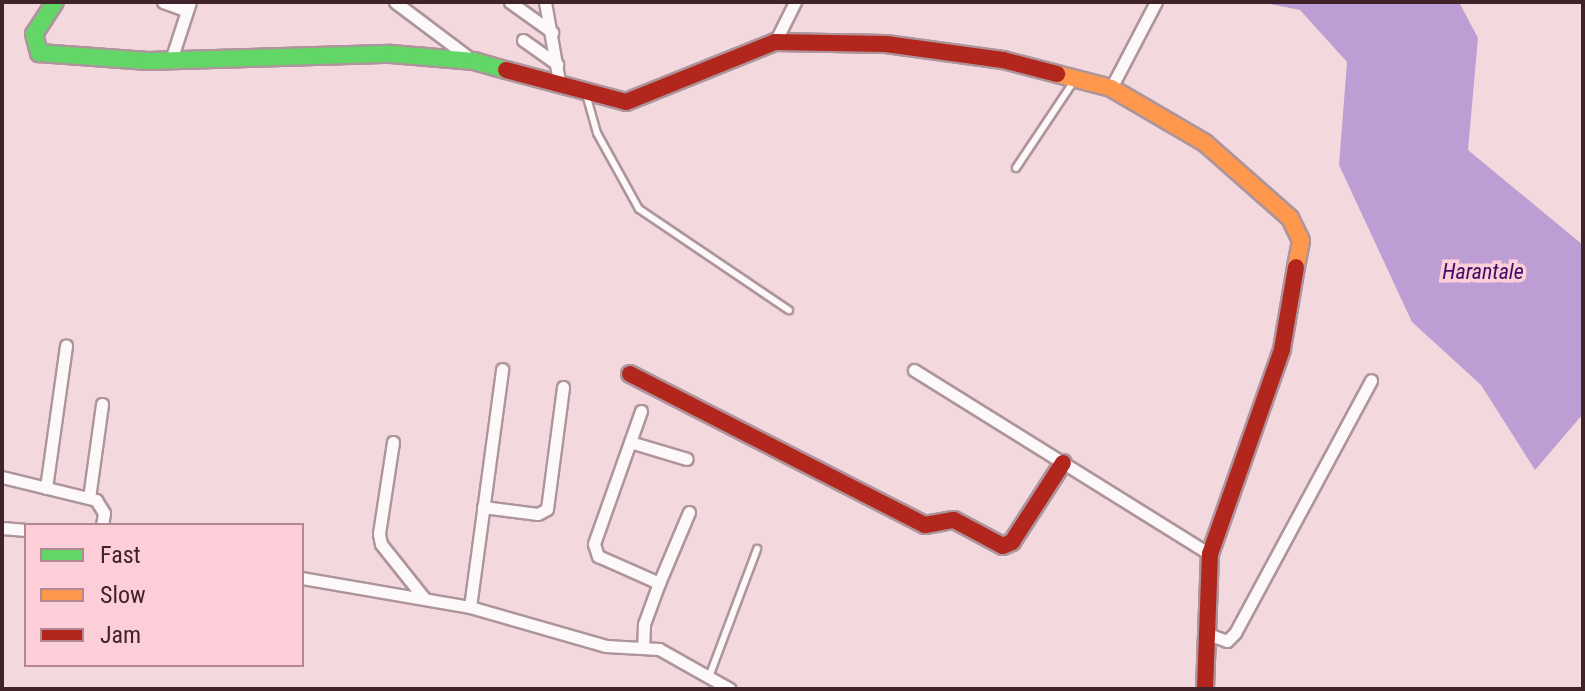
<!DOCTYPE html>
<html>
<head>
<meta charset="utf-8">
<style>
  body { margin:0 }
  #map { position:relative; width:1585px; height:691px; overflow:hidden; background:#f3d9de; font-family:"Roboto Condensed",sans-serif }
  div>[style] { position:absolute }
  .water>* { inset:0; background:#bd9ed4 }
  .roads { filter:drop-shadow(2px 0 #ae959b) drop-shadow(-2px 0 #ae959b) drop-shadow(0 2px #ae959b) drop-shadow(0 -2px #ae959b) }
  .lane>* { height:6px; margin:-3px; padding:0 3px; transform-origin:3px; border-radius:3px; background:#fdf9fa }
  .street>* { height:11px; margin:-5.5px; padding:0 5.5px; transform-origin:5.5px; border-radius:5.5px; background:#fdf9fa }
  .fast>* { height:16px; margin:-8px; padding:0 8px; transform-origin:8px; border-radius:8px; background:#63d668 }
  .slow>* { height:16px; margin:-8px; padding:0 8px; transform-origin:8px; border-radius:8px; background:#ff974d }
  .jam>* { height:16px; margin:-8px; padding:0 8px; transform-origin:8px; border-radius:8px; background:#b3261e }
  span { translate:-50% -50%; white-space:nowrap; text-align:center; line-height:1.15; -webkit-text-stroke:7px #feced8; paint-order:stroke }
  .water-label { font-size:22px; color:#400c67; font-style:italic }
  .frame { position:absolute; inset:0; border:4px solid #402229; pointer-events:none }
  .legend { position:absolute; left:24px; top:523px; width:280px; height:144px; box-sizing:border-box; background:#feced8; border:2px solid #b28992; margin:0; padding:10px 14px; list-style:none; font-size:24px; color:#402229 }
  .legend li { display:flex; align-items:center; gap:16px; height:40px }
  .legend b { width:40px; border:2px solid #b28992 }
</style>
</head>
<body>
<div id="map">
  <div class="water">
    <i style="clip-path:polygon(1260px 2px,1459px 2px,1478px 38px,1468px 150px,1583px 245px,1583px 414px,1535px 470px,1481px 385px,1412px 322px,1339px 165px,1347px 62px,1300px 10px)"></i>
  </div>
  <div class="roads">
    <div class="lane">
      <i style="left:586px;top:94px;width:41px;rotate:74.2deg"></i>
      <i style="left:597px;top:133px;width:87px;rotate:61.1deg"></i>
      <i style="left:639px;top:209px;width:181px;rotate:34deg"></i>
      <i style="left:1016px;top:168px;width:105px;rotate:-56.3deg"></i>
      <i style="left:709px;top:677px;width:137px;rotate:-69.4deg"></i>
    </div>
    <div class="street">
      <i style="left:163px;top:2px;width:23px;rotate:20deg"></i>
      <i style="left:395px;top:2px;width:95px;rotate:36.9deg"></i>
      <i style="left:510px;top:2px;width:52px;rotate:35.5deg"></i>
      <i style="left:545px;top:2px;width:80px;rotate:80deg"></i>
      <i style="left:523px;top:40px;width:42px;rotate:35.2deg"></i>
      <i style="left:775px;top:42px;width:45px;rotate:-63.4deg"></i>
      <i style="left:171px;top:60px;width:61px;rotate:-71.9deg"></i>
      <i style="left:1111px;top:88px;width:97px;rotate:-62.4deg"></i>
      <i style="left:914px;top:370px;width:349px;rotate:31.9deg"></i>
      <i style="left:641px;top:411px;width:141px;rotate:109.5deg"></i>
      <i style="left:594px;top:544px;width:13px;rotate:72deg"></i>
      <i style="left:598px;top:556px;width:67px;rotate:23.9deg"></i>
      <i style="left:659px;top:583px;width:44px;rotate:110.1deg"></i>
      <i style="left:644px;top:624px;width:23px;rotate:92deg"></i>
      <i style="left:393px;top:442px;width:93px;rotate:98.7deg"></i>
      <i style="left:379px;top:534px;width:10px;rotate:79deg"></i>
      <i style="left:381px;top:544px;width:69px;rotate:51.5deg"></i>
      <i style="left:630px;top:442px;width:59px;rotate:16.6deg"></i>
      <i style="left:2px;top:477px;width:97px;rotate:13.7deg"></i>
      <i style="left:96px;top:500px;width:15px;rotate:58deg"></i>
      <i style="left:104px;top:513px;width:12px;rotate:99deg"></i>
      <i style="left:46px;top:488px;width:144px;rotate:-82deg"></i>
      <i style="left:89px;top:498px;width:95px;rotate:-82.1deg"></i>
      <i style="left:483px;top:507px;width:55px;rotate:7.3deg"></i>
      <i style="left:538px;top:514px;width:10px;rotate:-29deg"></i>
      <i style="left:547px;top:509px;width:123px;rotate:-82.5deg"></i>
      <i style="left:2px;top:528px;width:24px;rotate:5deg"></i>
      <i style="left:302px;top:578px;width:170px;rotate:9.8deg"></i>
      <i style="left:470px;top:607px;width:141px;rotate:16deg"></i>
      <i style="left:606px;top:646px;width:53px;rotate:3.2deg"></i>
      <i style="left:659px;top:649px;width:81px;rotate:29.4deg"></i>
      <i style="left:659px;top:583px;width:77px;rotate:-67.1deg"></i>
      <i style="left:470px;top:607px;width:240px;rotate:-82.3deg"></i>
      <i style="left:1205px;top:633px;width:23px;rotate:20deg"></i>
      <i style="left:1227px;top:641px;width:11px;rotate:-45deg"></i>
      <i style="left:1235px;top:633px;width:287px;rotate:-61.7deg"></i>
    </div>
    <div class="fast">
      <i style="left:55px;top:2px;width:38px;rotate:123deg"></i>
      <i style="left:34px;top:34px;width:20px;rotate:75deg"></i>
      <i style="left:39px;top:53px;width:109px;rotate:4.2deg"></i>
      <i style="left:148px;top:61px;width:243px;rotate:-1.7deg"></i>
      <i style="left:391px;top:54px;width:83px;rotate:4.8deg"></i>
      <i style="left:474px;top:61px;width:33px;rotate:16deg"></i>
    </div>
    <div class="slow">
      <i style="left:1057px;top:74px;width:56px;rotate:14.5deg"></i>
      <i style="left:1111px;top:88px;width:109px;rotate:30.3deg"></i>
      <i style="left:1205px;top:143px;width:113px;rotate:41.4deg"></i>
      <i style="left:1290px;top:218px;width:25px;rotate:64deg"></i>
      <i style="left:1301px;top:241px;width:26px;rotate:101deg"></i>
    </div>
    <div class="jam">
      <i style="left:506px;top:70px;width:124px;rotate:14.9deg"></i>
      <i style="left:626px;top:102px;width:161px;rotate:-21.9deg"></i>
      <i style="left:775px;top:42px;width:111px;rotate:1deg"></i>
      <i style="left:886px;top:44px;width:118px;rotate:7.8deg"></i>
      <i style="left:1003px;top:60px;width:56px;rotate:14.5deg"></i>
      <i style="left:630px;top:374px;width:331px;rotate:27.1deg"></i>
      <i style="left:925px;top:525px;width:29px;rotate:-10deg"></i>
      <i style="left:954px;top:520px;width:55px;rotate:28deg"></i>
      <i style="left:1003px;top:546px;width:10px;rotate:-24deg"></i>
      <i style="left:1012px;top:542px;width:94px;rotate:-57.2deg"></i>
      <i style="left:1205px;top:689px;width:135px;rotate:-87.9deg"></i>
      <i style="left:1210px;top:554px;width:217px;rotate:-70.6deg"></i>
      <i style="left:1282px;top:349px;width:83px;rotate:-80.3deg"></i>
    </div>
  </div>
  <div class="water-label">
    <span style="left:1483px;top:272px">Harantale</span>
  </div>
  <div class="frame"></div>
  <ul class="legend">
  <li><b style="height:10px;background:#63d668"></b>Fast</li>
  <li><b style="height:10px;background:#ff974d"></b>Slow</li>
  <li><b style="height:10px;background:#b3261e"></b>Jam</li>
  </ul>
</div>
</body>
</html>
